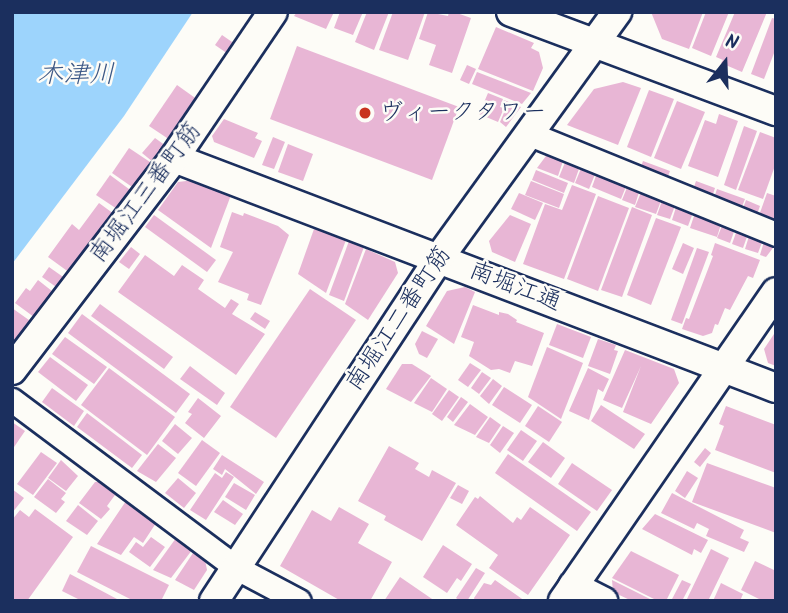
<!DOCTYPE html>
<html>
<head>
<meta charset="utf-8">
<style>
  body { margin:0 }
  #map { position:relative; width:788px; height:613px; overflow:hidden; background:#fdfcf7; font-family:Kalam,"Klee One",sans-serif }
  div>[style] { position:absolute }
  .water>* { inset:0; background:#9dd4fc }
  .building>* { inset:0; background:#e8b6d5 }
  .roads { filter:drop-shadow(2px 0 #1b2f5e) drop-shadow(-2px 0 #1b2f5e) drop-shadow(0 2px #1b2f5e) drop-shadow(0 -2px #1b2f5e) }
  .minor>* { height:23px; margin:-11.5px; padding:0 11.5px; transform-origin:11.5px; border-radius:11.5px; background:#fdfcf7 }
  .tertiary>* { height:28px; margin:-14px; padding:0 14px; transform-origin:14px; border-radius:14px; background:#fdfcf7 }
  .dots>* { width:19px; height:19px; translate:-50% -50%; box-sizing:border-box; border:4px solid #fdfcf7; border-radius:50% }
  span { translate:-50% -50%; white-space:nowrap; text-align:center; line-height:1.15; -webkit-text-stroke:5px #fdfcf7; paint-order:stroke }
  .poi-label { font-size:24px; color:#1b2f5e }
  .left { translate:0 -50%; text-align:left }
  .street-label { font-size:24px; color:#1b2f5e }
  .water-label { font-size:26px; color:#3c5886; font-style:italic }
  .frame { position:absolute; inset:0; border:14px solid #1b2f5e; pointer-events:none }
  .north { position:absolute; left:690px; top:28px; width:70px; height:70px; -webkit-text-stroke:5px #fdfcf7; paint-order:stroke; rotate:18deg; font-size:19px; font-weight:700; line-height:28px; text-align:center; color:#1b2f5e }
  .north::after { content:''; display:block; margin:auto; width:24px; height:32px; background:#1b2f5e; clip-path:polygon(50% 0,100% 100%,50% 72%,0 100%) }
</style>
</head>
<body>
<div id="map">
  <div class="water">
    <i style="clip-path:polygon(12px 12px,193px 12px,124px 116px,12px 264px)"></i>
  </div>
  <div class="building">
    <i style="clip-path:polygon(297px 12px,334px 12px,326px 29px,294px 16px)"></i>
    <i style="clip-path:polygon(340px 12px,363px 12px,353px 35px,334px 28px)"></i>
    <i style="clip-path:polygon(367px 12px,389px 12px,374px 50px,355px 42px)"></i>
    <i style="clip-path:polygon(393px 12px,425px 12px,408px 60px,379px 50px)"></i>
    <i style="clip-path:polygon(428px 12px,448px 16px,449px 12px,454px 12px,471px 18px,452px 73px,429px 65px,436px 45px,419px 39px)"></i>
    <i style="clip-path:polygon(651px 12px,703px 12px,689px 49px,662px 39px)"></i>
    <i style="clip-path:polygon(706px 12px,729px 12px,711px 56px,692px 48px)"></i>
    <i style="clip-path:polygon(735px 12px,767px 12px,742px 72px,721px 63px,723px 60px,716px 57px)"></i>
    <i style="clip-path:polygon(772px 18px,776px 19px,776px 48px,764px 79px,751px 74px)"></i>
    <i style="clip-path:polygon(496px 27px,534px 43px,531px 48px,539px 52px,543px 68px,533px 91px,478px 69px)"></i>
    <i style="clip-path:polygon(222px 35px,235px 44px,228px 54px,215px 45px)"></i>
    <i style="clip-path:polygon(297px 46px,459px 107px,432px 180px,270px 119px)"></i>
    <i style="clip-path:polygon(467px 65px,476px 69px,469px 84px,460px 80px)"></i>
    <i style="clip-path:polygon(477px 72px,531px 93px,522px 104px,472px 84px)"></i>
    <i style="clip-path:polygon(623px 82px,641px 88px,618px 145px,567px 125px,594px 89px)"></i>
    <i style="clip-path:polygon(177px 85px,198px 100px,170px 140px,149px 126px)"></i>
    <i style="clip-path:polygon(649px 90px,674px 99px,651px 157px,627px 147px)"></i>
    <i style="clip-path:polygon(488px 93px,503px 99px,500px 107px,504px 108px,498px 122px,479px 114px)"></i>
    <i style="clip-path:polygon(504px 100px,521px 107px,506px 127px,500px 122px,506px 108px,502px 106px)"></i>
    <i style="clip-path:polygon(677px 101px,705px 112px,681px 169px,654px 158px)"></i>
    <i style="clip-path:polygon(719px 114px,738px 121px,718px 177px,688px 166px,705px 120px,716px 124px)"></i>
    <i style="clip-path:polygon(224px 119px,258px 133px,255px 138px,262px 141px,254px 158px,214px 142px,212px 136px)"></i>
    <i style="clip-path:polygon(744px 126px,757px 131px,736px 190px,724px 185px)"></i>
    <i style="clip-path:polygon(760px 132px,776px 138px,776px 163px,763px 199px,738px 190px)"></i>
    <i style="clip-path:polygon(273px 137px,285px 142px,274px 169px,262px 165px)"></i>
    <i style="clip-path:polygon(155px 138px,166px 146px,153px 162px,142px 153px)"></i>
    <i style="clip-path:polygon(288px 144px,313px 154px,303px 181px,278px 172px)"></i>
    <i style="clip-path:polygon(129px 148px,153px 164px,135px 189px,112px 173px)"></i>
    <i style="clip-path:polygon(549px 152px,564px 158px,558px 176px,537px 168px)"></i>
    <i style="clip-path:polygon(566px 160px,580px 166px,574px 183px,559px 177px)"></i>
    <i style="clip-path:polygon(643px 161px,670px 171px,665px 184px,638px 175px)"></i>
    <i style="clip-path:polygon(582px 166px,596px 172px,589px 189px,575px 183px)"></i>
    <i style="clip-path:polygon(536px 170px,568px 183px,564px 193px,532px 180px)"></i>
    <i style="clip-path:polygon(597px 173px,627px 184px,621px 199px,592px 187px)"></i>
    <i style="clip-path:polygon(110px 175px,133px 192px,120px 211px,96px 195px)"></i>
    <i style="clip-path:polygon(194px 180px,231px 195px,211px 248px,158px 210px,178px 182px)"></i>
    <i style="clip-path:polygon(531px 181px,564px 194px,559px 208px,525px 195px)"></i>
    <i style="clip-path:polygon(696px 181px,715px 188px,710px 203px,691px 196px)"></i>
    <i style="clip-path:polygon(572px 185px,596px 194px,564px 279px,523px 264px,545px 204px,562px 210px)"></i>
    <i style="clip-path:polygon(628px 185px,640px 189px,635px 205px,622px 200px)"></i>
    <i style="clip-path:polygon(717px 189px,745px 199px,739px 214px,712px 204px)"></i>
    <i style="clip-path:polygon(642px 190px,662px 198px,656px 214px,635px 207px)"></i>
    <i style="clip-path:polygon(519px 193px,543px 203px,535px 220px,511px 209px)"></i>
    <i style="clip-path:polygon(767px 193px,776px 196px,774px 227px,757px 221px)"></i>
    <i style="clip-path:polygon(598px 196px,629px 208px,598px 291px,567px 279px)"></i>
    <i style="clip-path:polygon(663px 198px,676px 203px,670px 219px,657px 215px)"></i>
    <i style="clip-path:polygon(746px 200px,760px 206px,755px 220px,741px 214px)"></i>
    <i style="clip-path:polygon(99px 203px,114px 214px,70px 273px,48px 257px,72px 224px,79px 230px)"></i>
    <i style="clip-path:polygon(677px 204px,694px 210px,688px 226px,672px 220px)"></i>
    <i style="clip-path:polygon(632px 207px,652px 215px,622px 297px,601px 290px)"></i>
    <i style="clip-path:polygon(696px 210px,722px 221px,717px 237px,690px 228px)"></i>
    <i style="clip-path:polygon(232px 212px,243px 216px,244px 213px,278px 226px,289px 235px,261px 305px,247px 300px,249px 294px,218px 282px,233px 252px,220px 247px)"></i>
    <i style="clip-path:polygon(154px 215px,216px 260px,207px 272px,145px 227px)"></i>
    <i style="clip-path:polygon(510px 215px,531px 224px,515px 262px,492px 252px,489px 241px)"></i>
    <i style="clip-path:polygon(656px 218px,681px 227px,651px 305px,627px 295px)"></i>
    <i style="clip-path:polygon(724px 221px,736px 226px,730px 243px,717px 238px)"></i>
    <i style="clip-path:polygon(738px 227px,749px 231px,743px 248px,732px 244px)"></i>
    <i style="clip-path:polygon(314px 229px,346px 240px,326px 293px,298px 274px)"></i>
    <i style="clip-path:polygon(750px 233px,764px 237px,758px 253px,745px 249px)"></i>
    <i style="clip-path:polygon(765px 238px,776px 244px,766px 257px,760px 255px)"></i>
    <i style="clip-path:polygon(349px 241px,364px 247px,344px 301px,329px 295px)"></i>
    <i style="clip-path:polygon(683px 243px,694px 248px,683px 274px,672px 269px)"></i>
    <i style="clip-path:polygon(715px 243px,760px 260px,753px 278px,748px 276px,730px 310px,725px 308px,718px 325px,715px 324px,712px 333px,703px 336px,682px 329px,686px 318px,689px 319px,713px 256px,711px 255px)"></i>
    <i style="clip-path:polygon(131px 247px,140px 254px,129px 269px,119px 262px)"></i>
    <i style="clip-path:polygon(697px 248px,709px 252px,682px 324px,671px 320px)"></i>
    <i style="clip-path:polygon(366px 249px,395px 262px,398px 273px,368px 320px,345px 304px)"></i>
    <i style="clip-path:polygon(145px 255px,174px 276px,182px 265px,204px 280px,198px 289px,225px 308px,231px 299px,239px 304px,232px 314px,265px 334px,236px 375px,118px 292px)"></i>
    <i style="clip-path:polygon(49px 267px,66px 279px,59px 289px,42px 277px)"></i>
    <i style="clip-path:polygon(38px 280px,57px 295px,38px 320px,15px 303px,26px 288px,30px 291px)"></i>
    <i style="clip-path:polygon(465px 287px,475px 292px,454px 344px,426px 326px,447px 291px)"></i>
    <i style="clip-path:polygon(310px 289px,356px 320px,276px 438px,230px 407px)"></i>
    <i style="clip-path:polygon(100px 304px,173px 357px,164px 369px,91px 316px)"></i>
    <i style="clip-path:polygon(473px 305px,499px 315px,499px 312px,508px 314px,517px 320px,516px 322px,544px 333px,532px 366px,515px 361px,510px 373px,499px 369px,491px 370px,469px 356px,474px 342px,461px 337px)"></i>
    <i style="clip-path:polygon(12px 308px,36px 325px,21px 345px,12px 339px)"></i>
    <i style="clip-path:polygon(255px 312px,270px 321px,265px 329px,250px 319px)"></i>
    <i style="clip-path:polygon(82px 314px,190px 394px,176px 413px,68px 333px)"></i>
    <i style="clip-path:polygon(557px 324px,591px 337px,583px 358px,549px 345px)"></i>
    <i style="clip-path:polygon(422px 331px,438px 339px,427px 358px,419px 354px,415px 344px)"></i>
    <i style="clip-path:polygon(776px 331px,776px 366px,768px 363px,764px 349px)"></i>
    <i style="clip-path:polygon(65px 337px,107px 367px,94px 384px,52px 354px)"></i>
    <i style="clip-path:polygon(598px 339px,616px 345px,614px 350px,618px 351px,610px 374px,588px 366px)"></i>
    <i style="clip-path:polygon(547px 347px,583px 363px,561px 419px,528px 397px)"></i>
    <i style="clip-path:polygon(625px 350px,674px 369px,679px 383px,651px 424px,623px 412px,641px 366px,622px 408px,603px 400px)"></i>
    <i style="clip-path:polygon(50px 357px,88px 385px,76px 401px,38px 372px)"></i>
    <i style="clip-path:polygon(470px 363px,481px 370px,468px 387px,458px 380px)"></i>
    <i style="clip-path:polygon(402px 364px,412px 364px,431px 376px,411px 402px,386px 389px)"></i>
    <i style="clip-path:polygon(190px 366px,225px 393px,217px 405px,180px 379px)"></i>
    <i style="clip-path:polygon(109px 368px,175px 417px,147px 455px,81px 405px)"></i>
    <i style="clip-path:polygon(588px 368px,609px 379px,603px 392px,598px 389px,589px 420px,569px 411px)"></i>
    <i style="clip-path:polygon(482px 372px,491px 378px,479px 394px,471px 388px)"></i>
    <i style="clip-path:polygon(431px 378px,447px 389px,432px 412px,414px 403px)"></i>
    <i style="clip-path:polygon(493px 379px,502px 386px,489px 404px,480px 396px)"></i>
    <i style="clip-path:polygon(504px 387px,532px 405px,520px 423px,492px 405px)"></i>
    <i style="clip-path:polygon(52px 388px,84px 411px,74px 426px,42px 402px)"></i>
    <i style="clip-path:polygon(449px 390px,459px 397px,442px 421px,432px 414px)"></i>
    <i style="clip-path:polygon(461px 397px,468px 402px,453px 422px,447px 417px)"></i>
    <i style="clip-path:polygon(198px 398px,221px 416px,204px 438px,185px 423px,192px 414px,188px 412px)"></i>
    <i style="clip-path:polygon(470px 404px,488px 417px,475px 435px,454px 425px)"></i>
    <i style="clip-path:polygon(601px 405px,645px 434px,634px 449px,591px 421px)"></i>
    <i style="clip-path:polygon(538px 406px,562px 422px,549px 442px,525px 426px)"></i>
    <i style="clip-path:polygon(726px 406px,776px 425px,776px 473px,715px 450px,724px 426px,719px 424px)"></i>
    <i style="clip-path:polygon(87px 413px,142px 455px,132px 468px,77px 427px)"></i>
    <i style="clip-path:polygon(490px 417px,501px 425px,489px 443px,476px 437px)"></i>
    <i style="clip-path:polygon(12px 422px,25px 431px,12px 450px)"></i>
    <i style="clip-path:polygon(175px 424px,192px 438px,178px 454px,162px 441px)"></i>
    <i style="clip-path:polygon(503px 426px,514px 433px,500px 453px,490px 445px)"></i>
    <i style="clip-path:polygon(521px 430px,537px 441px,523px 461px,507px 450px)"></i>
    <i style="clip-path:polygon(202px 440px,220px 453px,196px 486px,178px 473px)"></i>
    <i style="clip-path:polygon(543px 442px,565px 458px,551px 478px,528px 462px)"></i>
    <i style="clip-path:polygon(158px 444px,176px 458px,156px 482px,137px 471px)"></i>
    <i style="clip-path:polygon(389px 446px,419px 463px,415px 469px,429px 477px,432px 470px,456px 483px,422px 541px,384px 520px,386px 516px,358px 501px)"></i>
    <i style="clip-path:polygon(705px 448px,711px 453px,700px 467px,694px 462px)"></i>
    <i style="clip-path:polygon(41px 452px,57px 463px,33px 495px,17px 484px)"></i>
    <i style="clip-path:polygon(508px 454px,591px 512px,577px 531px,495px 473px)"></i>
    <i style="clip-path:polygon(222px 455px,264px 482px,256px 494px,225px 469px,222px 475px,213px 469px)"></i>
    <i style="clip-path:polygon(61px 460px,78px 476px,66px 491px,48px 478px)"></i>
    <i style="clip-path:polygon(572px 463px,612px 490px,597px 511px,558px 484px)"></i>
    <i style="clip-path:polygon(707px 463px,776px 488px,776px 533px,692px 502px)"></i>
    <i style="clip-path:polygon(687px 471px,698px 478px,685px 498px,675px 491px)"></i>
    <i style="clip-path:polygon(226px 472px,234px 477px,206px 520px,190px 510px,215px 473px,222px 478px)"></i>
    <i style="clip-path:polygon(178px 478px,196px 493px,184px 508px,165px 493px)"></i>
    <i style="clip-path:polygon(48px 479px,66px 493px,61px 499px,65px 502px,56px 513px,34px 497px)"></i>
    <i style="clip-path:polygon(95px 482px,100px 482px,115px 495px,107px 506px,110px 509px,101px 519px,79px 503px)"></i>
    <i style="clip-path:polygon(234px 483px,255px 495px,246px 510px,225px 497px)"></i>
    <i style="clip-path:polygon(458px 485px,469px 491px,462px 504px,450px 498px)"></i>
    <i style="clip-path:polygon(12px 489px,24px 498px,12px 513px)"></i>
    <i style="clip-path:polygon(672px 493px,744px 530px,740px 538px,749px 542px,744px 552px,706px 536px,709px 529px,697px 523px,694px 529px,661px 513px)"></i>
    <i style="clip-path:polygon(480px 496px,513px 523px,517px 517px,521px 520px,530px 507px,570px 535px,528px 595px,489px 568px,498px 555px,456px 525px,475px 497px,478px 499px)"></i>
    <i style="clip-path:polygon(223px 500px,243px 514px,235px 525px,214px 512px)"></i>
    <i style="clip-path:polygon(126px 501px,156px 523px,143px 543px,134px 537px,121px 555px,97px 544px)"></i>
    <i style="clip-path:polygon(78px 505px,98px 521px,87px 535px,66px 521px)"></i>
    <i style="clip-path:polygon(339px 507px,369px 524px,358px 543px,392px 562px,370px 601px,341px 601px,280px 566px,312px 510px,331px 521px)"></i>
    <i style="clip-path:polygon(35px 509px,73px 537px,27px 601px,12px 601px,12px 520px,20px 510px,29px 517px)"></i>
    <i style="clip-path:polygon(655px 514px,708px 540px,701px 553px,694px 549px,692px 555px,642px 529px)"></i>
    <i style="clip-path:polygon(151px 537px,165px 547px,150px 567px,129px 552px,136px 542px,143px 547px)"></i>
    <i style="clip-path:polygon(176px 538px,192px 550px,171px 578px,153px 570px)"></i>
    <i style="clip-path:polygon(443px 545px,472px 564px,461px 581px,457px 578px,447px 593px,423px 577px)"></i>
    <i style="clip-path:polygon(91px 546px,169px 585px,161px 601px,134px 601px,77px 572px)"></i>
    <i style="clip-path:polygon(711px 549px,729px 558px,708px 601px,686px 601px)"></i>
    <i style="clip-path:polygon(631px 551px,679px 575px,666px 601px,658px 601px,612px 578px)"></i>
    <i style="clip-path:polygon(193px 553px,205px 560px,207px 570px,194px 590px,175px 580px)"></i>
    <i style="clip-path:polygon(755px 561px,776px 571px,776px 601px,763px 601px,741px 590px)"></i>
    <i style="clip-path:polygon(476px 568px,485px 573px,467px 601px,460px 601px,456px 598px)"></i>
    <i style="clip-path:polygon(70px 574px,117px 599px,116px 601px,82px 601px,62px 591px)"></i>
    <i style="clip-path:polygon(400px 577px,435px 601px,384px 601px)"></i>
    <i style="clip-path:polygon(495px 580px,525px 601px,475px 601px,474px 598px,484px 583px,491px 585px)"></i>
    <i style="clip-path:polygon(612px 580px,654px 601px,632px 601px,613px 592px)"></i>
    <i style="clip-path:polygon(682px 580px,691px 584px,682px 601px,671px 601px)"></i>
    <i style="clip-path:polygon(721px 583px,743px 594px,740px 601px,713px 601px)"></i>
  </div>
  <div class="roads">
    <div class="minor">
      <i style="left:530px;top:134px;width:266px;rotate:22.1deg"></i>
      <i style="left:12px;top:400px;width:279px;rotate:36.8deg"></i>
      <i style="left:235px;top:567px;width:72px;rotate:28deg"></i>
    </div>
    <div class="tertiary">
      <i style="left:511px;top:12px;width:283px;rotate:20.5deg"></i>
      <i style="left:174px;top:158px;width:644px;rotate:20.91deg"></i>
      <i style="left:12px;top:370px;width:267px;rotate:-52.6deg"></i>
      <i style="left:174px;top:158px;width:176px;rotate:-55.9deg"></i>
      <i style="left:573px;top:586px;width:34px;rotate:27deg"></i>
      <i style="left:214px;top:601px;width:410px;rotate:-56.7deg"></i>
      <i style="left:439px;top:258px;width:304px;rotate:-54.1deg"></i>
      <i style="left:563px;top:601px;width:375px;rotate:-55.4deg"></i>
    </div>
  </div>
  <div class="dots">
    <i style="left:365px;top:113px;background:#c8321e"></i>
  </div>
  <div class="poi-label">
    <span class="left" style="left:379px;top:113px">ヴィークタワー</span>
  </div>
  <div class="street-label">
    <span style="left:146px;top:193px;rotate:-53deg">南堀江三番町筋</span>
    <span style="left:515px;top:287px;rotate:21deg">南堀江通</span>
    <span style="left:399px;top:319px;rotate:-56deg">南堀江二番町筋</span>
  </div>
  <div class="water-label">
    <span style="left:76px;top:76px">木津川</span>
  </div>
  <div class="frame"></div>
  <div class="north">N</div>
</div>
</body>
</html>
